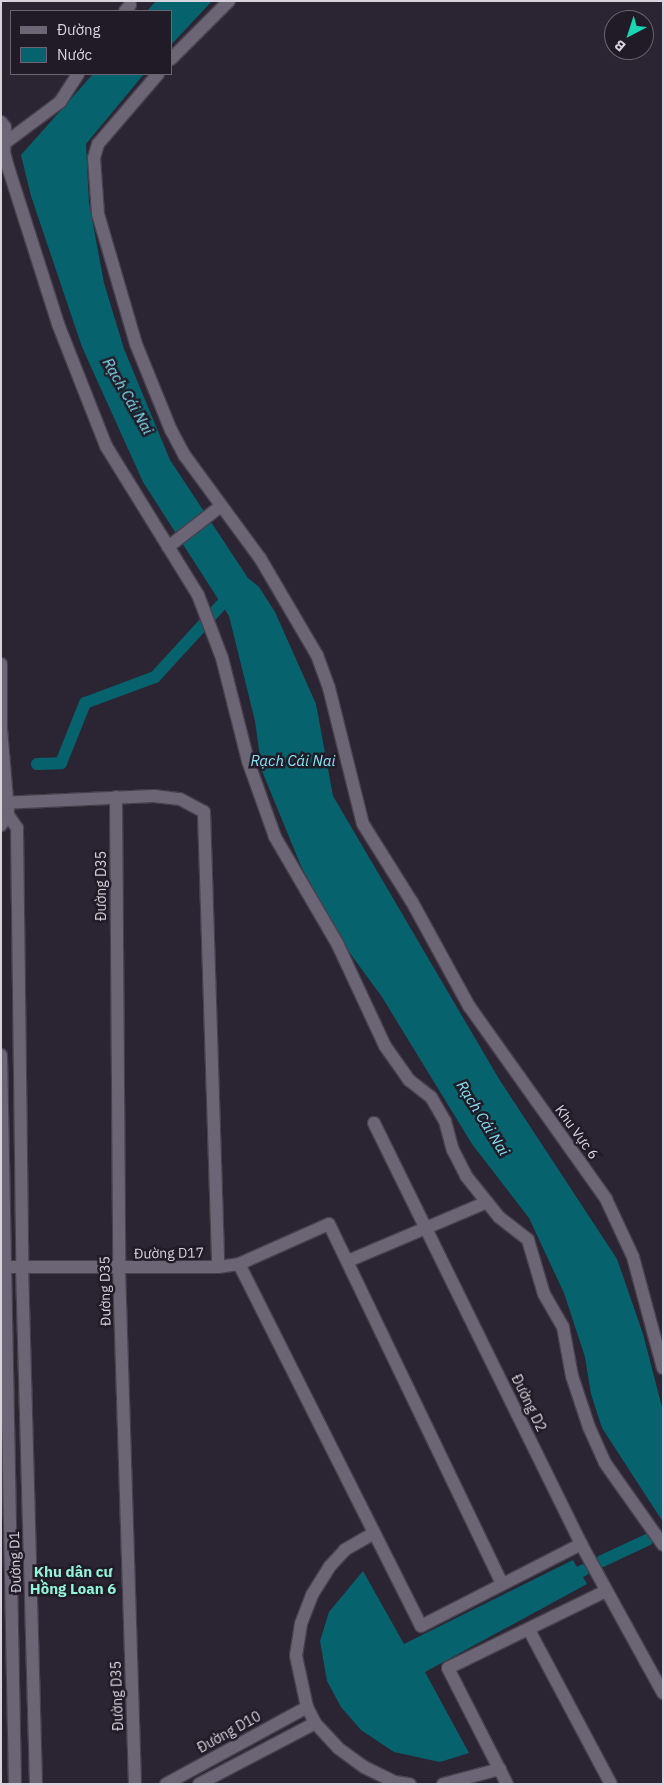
<!DOCTYPE html>
<html>
<head>
<meta charset="utf-8">
<style>
  body { margin:0 }
  #map { position:relative; width:664px; height:1785px; overflow:hidden; background:#2b2433; font-family:"IBM Plex Sans",sans-serif }
  div>[style] { position:absolute }
  .water>* { inset:0; background:#06636e }
  .canal>* { height:12px; margin:-6px; padding:0 6px; transform-origin:6px; border-radius:6px; background:#06636e }
  .roads { filter:drop-shadow(1px 0 #46414d) drop-shadow(-1px 0 #46414d) drop-shadow(0 1px #46414d) drop-shadow(0 -1px #46414d) }
  .minor>* { height:12px; margin:-6px; padding:0 6px; transform-origin:6px; border-radius:6px; background:#6c6575 }
  span { translate:-50% -50%; white-space:nowrap; text-align:center; line-height:1.15; -webkit-text-stroke:5px #211b28; paint-order:stroke }
  .street-label { font-size:14px; color:#d8d4dd }
  .water-label { font-size:15px; color:#83e5f5; font-style:italic }
  .neighbourhood-label { font-size:15px; color:#93f4da; font-weight:700 }
  .frame { position:absolute; inset:0; border:2px solid #d8d4dd; pointer-events:none }
  .legend { position:absolute; left:10px; top:10px; width:162px; height:65px; box-sizing:border-box; background:#211b28; border:1px solid #6a6570; margin:0; padding:6px 9px; list-style:none; font-size:15px; color:#d8d4dd }
  .legend li { display:flex; align-items:center; gap:10px; height:25px }
  .legend b { width:25px; border:1px solid #6a6570 }
  .north { position:absolute; left:604px; top:10px; width:50px; height:50px; box-sizing:border-box; background:#211b28; border:1px solid #6a6570; border-radius:50%; rotate:220deg; font-size:14px; font-weight:700; line-height:20px; text-align:center; color:#d8d4dd }
  .north::after { content:''; display:block; margin:auto; width:18px; height:22px; background:#19d5b2; clip-path:polygon(50% 0,100% 100%,50% 72%,0 100%) }
</style>
</head>
<body>
<div id="map">
  <div class="water">
    <i style="clip-path:polygon(156px 1px,212px 1px,171px 45px,171px 11px,147px 11px)"></i>
    <i style="clip-path:polygon(93px 74px,144px 74px,86px 144px,89px 203px,104px 283px,124px 349px,170px 460px,248px 578px,259px 587px,275px 612px,316px 704px,333px 796px,499px 1079px,617px 1259px,643px 1334px,663px 1411px,663px 1522px,602px 1428px,591px 1394px,585px 1357px,564px 1293px,529px 1218px,472px 1144px,382px 997px,344px 945px,301px 866px,262px 771px,255px 721px,229px 616px,143px 482px,82px 347px,31px 196px,21px 155px)"></i>
    <i style="clip-path:polygon(573px 1560px,587px 1584px,425px 1672px,469px 1753px,440px 1762px,394px 1752px,361px 1730px,341px 1707px,327px 1681px,320px 1641px,329px 1612px,363px 1571px,404px 1644px)"></i>
  </div>
  <div class="canal">
    <i style="left:37px;top:764px;width:24px;rotate:-2deg"></i>
    <i style="left:61px;top:763px;width:65px;rotate:-68.2deg"></i>
    <i style="left:85px;top:703px;width:75px;rotate:-20.4deg"></i>
    <i style="left:155px;top:677px;width:114px;rotate:-47.5deg"></i>
    <i style="left:602px;top:1561px;width:50px;rotate:-25deg"></i>
    <i style="left:580px;top:1572px;width:4px;rotate:-27deg"></i>
  </div>
  <div class="roads">
    <div class="minor">
      <i style="left:125px;top:11px;width:8px;rotate:-50deg"></i>
      <i style="left:171px;top:59px;width:82px;rotate:-45deg"></i>
      <i style="left:158px;top:74px;width:92px;rotate:130.6deg"></i>
      <i style="left:98px;top:144px;width:15px;rotate:106deg"></i>
      <i style="left:94px;top:158px;width:56px;rotate:85.9deg"></i>
      <i style="left:98px;top:214px;width:135px;rotate:73.7deg"></i>
      <i style="left:136px;top:344px;width:93px;rotate:67.9deg"></i>
      <i style="left:171px;top:430px;width:30px;rotate:62deg"></i>
      <i style="left:185px;top:456px;width:127px;rotate:53.7deg"></i>
      <i style="left:260px;top:558px;width:113px;rotate:59.6deg"></i>
      <i style="left:317px;top:655px;width:35px;rotate:70deg"></i>
      <i style="left:329px;top:688px;width:140px;rotate:76deg"></i>
      <i style="left:363px;top:824px;width:92px;rotate:57.9deg"></i>
      <i style="left:412px;top:902px;width:119px;rotate:61.3deg"></i>
      <i style="left:469px;top:1006px;width:237px;rotate:54.6deg"></i>
      <i style="left:606px;top:1199px;width:64px;rotate:65deg"></i>
      <i style="left:633px;top:1257px;width:115px;rotate:74.9deg"></i>
      <i style="left:1px;top:122px;width:6px;rotate:51deg"></i>
      <i style="left:5px;top:127px;width:25px;rotate:92deg"></i>
      <i style="left:4px;top:152px;width:16px;rotate:75deg"></i>
      <i style="left:8px;top:167px;width:165px;rotate:72.3deg"></i>
      <i style="left:58px;top:324px;width:131px;rotate:68.5deg"></i>
      <i style="left:106px;top:446px;width:175px;rotate:58.3deg"></i>
      <i style="left:198px;top:595px;width:67px;rotate:69.1deg"></i>
      <i style="left:222px;top:658px;width:106px;rotate:75.8deg"></i>
      <i style="left:248px;top:761px;width:81px;rotate:70.4deg"></i>
      <i style="left:275px;top:837px;width:123px;rotate:59.7deg"></i>
      <i style="left:337px;top:943px;width:114px;rotate:65deg"></i>
      <i style="left:385px;top:1046px;width:42px;rotate:54.8deg"></i>
      <i style="left:409px;top:1080px;width:28px;rotate:38deg"></i>
      <i style="left:431px;top:1097px;width:28px;rotate:60deg"></i>
      <i style="left:445px;top:1121px;width:30px;rotate:75deg"></i>
      <i style="left:453px;top:1150px;width:29px;rotate:63deg"></i>
      <i style="left:466px;top:1176px;width:53px;rotate:51.2deg"></i>
      <i style="left:499px;top:1217px;width:37px;rotate:38deg"></i>
      <i style="left:528px;top:1240px;width:56px;rotate:73.5deg"></i>
      <i style="left:544px;top:1294px;width:38px;rotate:60deg"></i>
      <i style="left:563px;top:1327px;width:50px;rotate:79.6deg"></i>
      <i style="left:572px;top:1376px;width:54px;rotate:71.6deg"></i>
      <i style="left:589px;top:1427px;width:39px;rotate:66deg"></i>
      <i style="left:605px;top:1463px;width:100px;rotate:54.7deg"></i>
      <i style="left:5px;top:143px;width:69px;rotate:-36.7deg"></i>
      <i style="left:60px;top:102px;width:33px;rotate:-57deg"></i>
      <i style="left:168px;top:547px;width:67px;rotate:-37.7deg"></i>
      <i style="left:1px;top:664px;width:65px;rotate:90deg"></i>
      <i style="left:1px;top:729px;width:82px;rotate:85.1deg"></i>
      <i style="left:116px;top:797px;width:472px;rotate:89.6deg"></i>
      <i style="left:119px;top:1269px;width:515px;rotate:88.22deg"></i>
      <i style="left:1px;top:803px;width:153px;rotate:-2.6deg"></i>
      <i style="left:154px;top:796px;width:26px;rotate:7deg"></i>
      <i style="left:180px;top:799px;width:27px;rotate:28deg"></i>
      <i style="left:204px;top:812px;width:455px;rotate:88.2deg"></i>
      <i style="left:1px;top:825px;width:12px;rotate:-55deg"></i>
      <i style="left:8px;top:815px;width:16px;rotate:55deg"></i>
      <i style="left:17px;top:828px;width:438px;rotate:89.3deg"></i>
      <i style="left:22px;top:1266px;width:518px;rotate:88.45deg"></i>
      <i style="left:1px;top:1055px;width:729px;rotate:88.9deg"></i>
      <i style="left:374px;top:1123px;width:469px;rotate:63.8deg"></i>
      <i style="left:581px;top:1544px;width:170px;rotate:61.2deg"></i>
      <i style="left:348px;top:1261px;width:151px;rotate:-23deg"></i>
      <i style="left:239px;top:1264px;width:405px;rotate:63.3deg"></i>
      <i style="left:421px;top:1626px;width:180px;rotate:-27.1deg"></i>
      <i style="left:1px;top:1267px;width:217px"></i>
      <i style="left:218px;top:1267px;width:21px;rotate:-8deg"></i>
      <i style="left:239px;top:1264px;width:98px;rotate:-24deg"></i>
      <i style="left:329px;top:1224px;width:399px;rotate:64.3deg"></i>
      <i style="left:374px;top:1533px;width:34px;rotate:150deg"></i>
      <i style="left:345px;top:1550px;width:22px;rotate:133deg"></i>
      <i style="left:330px;top:1566px;width:34px;rotate:122deg"></i>
      <i style="left:312px;top:1595px;width:31px;rotate:111deg"></i>
      <i style="left:301px;top:1624px;width:32px;rotate:99deg"></i>
      <i style="left:296px;top:1656px;width:52px;rotate:77.8deg"></i>
      <i style="left:307px;top:1707px;width:18px;rotate:63deg"></i>
      <i style="left:315px;top:1723px;width:34px;rotate:47deg"></i>
      <i style="left:338px;top:1748px;width:32px;rotate:36deg"></i>
      <i style="left:364px;top:1767px;width:34px;rotate:26deg"></i>
      <i style="left:395px;top:1782px;width:15px;rotate:8deg"></i>
      <i style="left:529px;top:1630px;width:174px;rotate:62deg"></i>
      <i style="left:166px;top:1784px;width:161px;rotate:-28.6deg"></i>
      <i style="left:199px;top:1784px;width:131px;rotate:-27.7deg"></i>
      <i style="left:443px;top:1784px;width:59px;rotate:-14.7deg"></i>
      <i style="left:507px;top:1784px;width:130px;rotate:-117deg"></i>
      <i style="left:448px;top:1668px;width:176px;rotate:-26deg"></i>
    </div>
  </div>
  <div class="street-label">
    <span style="left:101px;top:886px;rotate:-90deg">Đường D35</span>
    <span style="left:577px;top:1132px;rotate:54deg">Khu Vực 6</span>
    <span style="left:169px;top:1253px;rotate:-1deg">Đường D17</span>
    <span style="left:105px;top:1291px;rotate:-91deg">Đường D35</span>
    <span style="left:529px;top:1403px;rotate:64deg">Đường D2</span>
    <span style="left:15px;top:1562px;rotate:-92deg">Đường D1</span>
    <span style="left:117px;top:1696px;rotate:-92deg">Đường D35</span>
    <span style="left:229px;top:1732px;rotate:-29deg">Đường D10</span>
  </div>
  <div class="water-label">
    <span style="left:128px;top:396px;rotate:60deg">Rạch Cái Nai</span>
    <span style="left:293px;top:761px">Rạch Cái Nai</span>
    <span style="left:483px;top:1118px;rotate:58deg">Rạch Cái Nai</span>
  </div>
  <div class="neighbourhood-label">
    <span style="left:73px;top:1580px">Khu dân cư<br>Hồng Loan 6</span>
  </div>
  <div class="frame"></div>
  <ul class="legend">
  <li><b style="height:6px;background:#6c6575"></b>Đường</li>
  <li><b style="height:14px;background:#06636e"></b>Nước</li>
  </ul>
  <div class="north">B</div>
</div>
</body>
</html>
